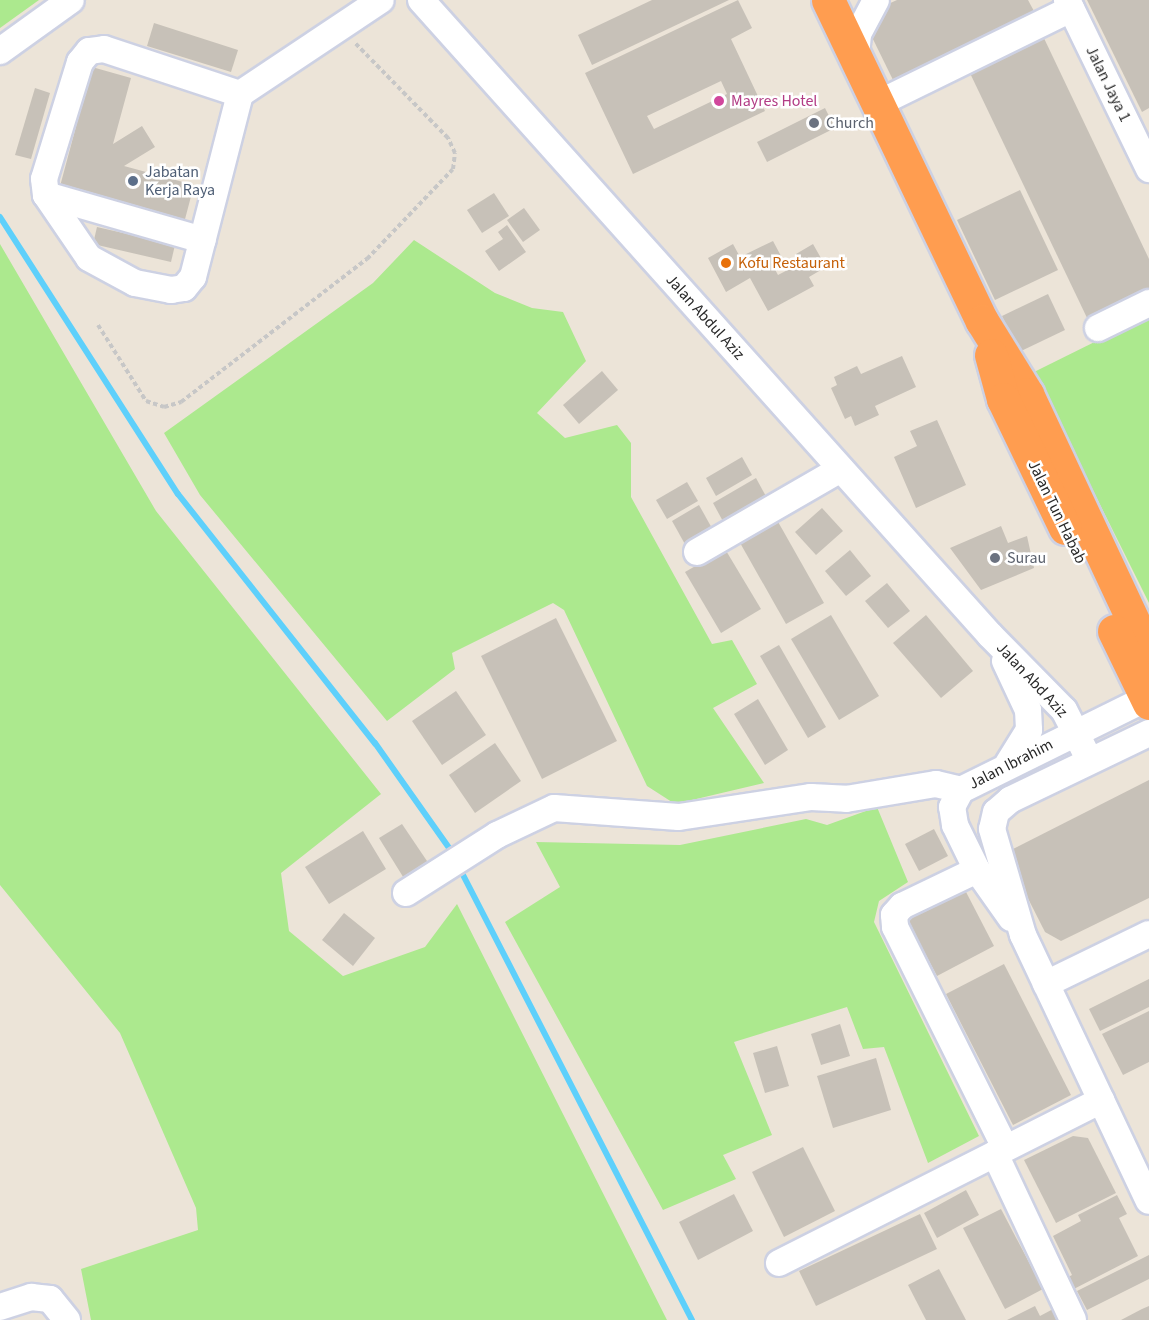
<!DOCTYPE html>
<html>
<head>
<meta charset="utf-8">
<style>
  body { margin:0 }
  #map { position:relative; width:1149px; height:1320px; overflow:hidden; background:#ece4d8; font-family:"Source Sans 3",sans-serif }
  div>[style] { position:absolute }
  .green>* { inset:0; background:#ace98e }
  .stream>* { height:6px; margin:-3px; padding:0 3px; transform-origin:3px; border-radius:3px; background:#5ed0fb }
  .building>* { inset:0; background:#c7c1b8 }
  .path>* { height:4px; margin-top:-2px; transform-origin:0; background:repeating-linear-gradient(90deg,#c7c7c7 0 4.5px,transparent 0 7.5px) }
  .roads { filter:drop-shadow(2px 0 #cdd1e3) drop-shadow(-2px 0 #cdd1e3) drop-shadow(0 2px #cdd1e3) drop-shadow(0 -2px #cdd1e3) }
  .minor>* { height:26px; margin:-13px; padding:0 13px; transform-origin:13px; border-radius:13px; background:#fff }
  .highway>* { height:33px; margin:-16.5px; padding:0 16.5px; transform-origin:16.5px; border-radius:16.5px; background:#ff9d50 }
  .dots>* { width:16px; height:16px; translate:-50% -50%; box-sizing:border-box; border:3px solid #fff; border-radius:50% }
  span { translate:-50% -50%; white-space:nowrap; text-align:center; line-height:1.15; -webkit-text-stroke:5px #fff; paint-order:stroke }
  .street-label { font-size:16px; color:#282828 }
  .hotel-label { font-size:16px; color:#b23c85 }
  .left { translate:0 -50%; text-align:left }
  .worship-label { font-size:16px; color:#5b616d }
  .service-label { font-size:16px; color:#4e5e75 }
  .food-label { font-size:16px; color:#c56008 }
</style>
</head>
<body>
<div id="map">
  <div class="green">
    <i style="clip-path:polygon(0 0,39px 0,0 28px)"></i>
    <i style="clip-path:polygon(414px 240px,495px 293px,532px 308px,563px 312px,586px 361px,537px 413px,565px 438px,617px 425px,631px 443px,631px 497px,712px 644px,732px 640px,757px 684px,713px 708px,764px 783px,675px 804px,647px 786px,564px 610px,553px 603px,452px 653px,455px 669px,387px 721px,200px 495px,164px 433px,373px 283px)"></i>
    <i style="clip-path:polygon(0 244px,156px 511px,381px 794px,281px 873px,289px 931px,343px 976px,425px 947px,457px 904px,667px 1320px,91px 1320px,81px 1269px,198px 1230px,196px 1208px,120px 1033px,0 885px)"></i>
    <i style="clip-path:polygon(1149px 315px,1149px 603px,1034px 372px)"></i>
    <i style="clip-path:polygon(877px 807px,908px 882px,879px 901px,874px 922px,979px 1136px,928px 1163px,884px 1047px,863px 1049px,847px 1007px,734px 1042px,772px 1135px,723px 1155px,736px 1179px,663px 1210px,505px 922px,560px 887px,536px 842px,680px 845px,806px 819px,827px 825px)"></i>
  </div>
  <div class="stream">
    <i style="left:0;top:217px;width:329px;rotate:57.3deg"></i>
    <i style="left:178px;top:494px;width:318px;rotate:51.7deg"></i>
    <i style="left:375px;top:743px;width:128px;rotate:54.8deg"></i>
    <i style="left:461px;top:871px;width:505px;rotate:62.78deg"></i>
  </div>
  <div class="building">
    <i style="clip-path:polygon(652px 0,729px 0,592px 65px,578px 35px)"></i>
    <i style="clip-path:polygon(evenodd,738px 0,752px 28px,731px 39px,765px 111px,633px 174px,585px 73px,738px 0,721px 81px,727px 94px,654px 129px,647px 116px,721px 81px)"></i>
    <i style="clip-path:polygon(897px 0,1028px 0,1035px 13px,894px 82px,868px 29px,886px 5px)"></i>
    <i style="clip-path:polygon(1087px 0,1149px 0,1149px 108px,1142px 112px)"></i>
    <i style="clip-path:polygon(154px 23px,238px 50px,231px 72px,147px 46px)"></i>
    <i style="clip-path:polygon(1042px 34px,1149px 259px,1149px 293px,1089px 322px,968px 69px)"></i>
    <i style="clip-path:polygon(92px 67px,131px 78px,113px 144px,142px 126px,155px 147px,124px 166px,194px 185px,184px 223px,59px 190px)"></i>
    <i style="clip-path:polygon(35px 88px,50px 93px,31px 159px,15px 155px)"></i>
    <i style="clip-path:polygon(825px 108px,835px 128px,767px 162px,757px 142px)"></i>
    <i style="clip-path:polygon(1020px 190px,1058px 270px,995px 300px,957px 220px)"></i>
    <i style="clip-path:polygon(494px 193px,509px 216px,482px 233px,467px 210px)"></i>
    <i style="clip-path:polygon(524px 208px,540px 230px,523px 242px,507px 220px)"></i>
    <i style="clip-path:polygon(507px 225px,526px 252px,499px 271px,485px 251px,503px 239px,498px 232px)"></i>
    <i style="clip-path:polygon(97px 227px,175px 245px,171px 262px,93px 244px)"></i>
    <i style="clip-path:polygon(773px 241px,781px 256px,771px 262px,778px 275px,801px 263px,796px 254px,813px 244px,826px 267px,809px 277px,814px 286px,768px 311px,750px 278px,726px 292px,708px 258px,733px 244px,740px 257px)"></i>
    <i style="clip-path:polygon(1048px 294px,1065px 330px,1019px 352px,1002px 316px)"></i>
    <i style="clip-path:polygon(902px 356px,916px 387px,875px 406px,879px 415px,855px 426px,851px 416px,845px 419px,831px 388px,837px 385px,834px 377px,857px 366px,861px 374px)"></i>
    <i style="clip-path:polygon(602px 371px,618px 390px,579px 424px,563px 405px)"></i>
    <i style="clip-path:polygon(937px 420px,966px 485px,916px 508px,894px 457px,917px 446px,910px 431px)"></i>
    <i style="clip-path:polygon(742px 457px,752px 475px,716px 496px,706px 478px)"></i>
    <i style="clip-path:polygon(756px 478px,768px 500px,725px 525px,713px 503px)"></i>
    <i style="clip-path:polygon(687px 482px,698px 501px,667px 519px,656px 500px)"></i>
    <i style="clip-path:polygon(699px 505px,713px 530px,686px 546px,672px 521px)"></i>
    <i style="clip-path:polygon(822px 508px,843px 531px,816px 555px,795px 532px)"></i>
    <i style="clip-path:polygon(777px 520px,824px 603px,786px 624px,739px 541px)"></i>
    <i style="clip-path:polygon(1001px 526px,1008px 543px,1027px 536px,1034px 568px,981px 590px,950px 548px)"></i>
    <i style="clip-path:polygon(725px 549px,761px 609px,721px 633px,685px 572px)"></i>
    <i style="clip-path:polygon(850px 550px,871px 576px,846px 596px,825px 571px)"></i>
    <i style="clip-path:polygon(887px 583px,910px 611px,888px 628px,865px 601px)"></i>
    <i style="clip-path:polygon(831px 615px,879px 696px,839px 720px,791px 639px)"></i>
    <i style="clip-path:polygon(926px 615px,973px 671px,941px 698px,893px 643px)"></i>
    <i style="clip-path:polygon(556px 618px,617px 741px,542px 779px,481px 656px)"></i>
    <i style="clip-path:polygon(779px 645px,826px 727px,808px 738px,760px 656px)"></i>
    <i style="clip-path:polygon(456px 691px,486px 735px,442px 765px,412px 721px)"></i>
    <i style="clip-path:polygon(758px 699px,788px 750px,765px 765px,734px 714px)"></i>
    <i style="clip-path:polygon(495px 743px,521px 781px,475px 813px,449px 775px)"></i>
    <i style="clip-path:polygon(1149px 780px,1149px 898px,1061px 941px,1045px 932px,1005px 853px)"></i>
    <i style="clip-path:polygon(402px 824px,429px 864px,405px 880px,379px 838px)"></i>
    <i style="clip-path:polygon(934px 829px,948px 856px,919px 871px,905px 844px)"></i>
    <i style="clip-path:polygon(363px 831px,386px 869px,329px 904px,305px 867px)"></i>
    <i style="clip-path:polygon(965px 890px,994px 946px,937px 976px,907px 920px)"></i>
    <i style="clip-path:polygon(344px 913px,375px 938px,353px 966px,322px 940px)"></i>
    <i style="clip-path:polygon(1004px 964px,1071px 1095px,1013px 1125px,946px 994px)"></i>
    <i style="clip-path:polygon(1149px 979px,1149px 1007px,1100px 1031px,1089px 1009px)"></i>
    <i style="clip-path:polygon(1149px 1011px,1149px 1062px,1123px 1075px,1102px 1034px)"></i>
    <i style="clip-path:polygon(840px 1024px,850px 1056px,821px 1065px,811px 1034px)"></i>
    <i style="clip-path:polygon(777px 1046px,789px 1086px,765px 1093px,753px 1053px)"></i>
    <i style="clip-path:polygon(876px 1058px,891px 1110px,833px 1128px,817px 1076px)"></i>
    <i style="clip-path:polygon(1073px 1136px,1088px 1138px,1116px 1193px,1056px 1223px,1024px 1160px)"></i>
    <i style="clip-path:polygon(803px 1147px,835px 1211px,784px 1237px,752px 1172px)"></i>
    <i style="clip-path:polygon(966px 1190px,979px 1215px,937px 1238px,924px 1213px)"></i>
    <i style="clip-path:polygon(734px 1194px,753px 1231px,698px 1260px,679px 1222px)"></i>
    <i style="clip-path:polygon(1117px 1195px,1127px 1214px,1119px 1218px,1138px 1256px,1068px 1292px,1063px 1280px,1072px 1275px,1053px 1236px,1081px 1221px,1078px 1215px)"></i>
    <i style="clip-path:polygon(1001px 1209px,1043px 1289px,1005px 1309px,963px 1228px)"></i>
    <i style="clip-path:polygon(920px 1214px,937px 1249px,816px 1306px,799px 1271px)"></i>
    <i style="clip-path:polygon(1149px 1255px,1149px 1279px,1087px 1310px,1077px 1291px)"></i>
    <i style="clip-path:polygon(939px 1269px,966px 1320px,926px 1320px,908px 1285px)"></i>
    <i style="clip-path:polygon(1035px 1306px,1040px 1316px,1055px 1308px,1061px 1320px,1007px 1320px)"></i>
    <i style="clip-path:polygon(1149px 1306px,1149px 1320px,1121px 1320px,1142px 1309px)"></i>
  </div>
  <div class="path">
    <i style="left:98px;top:325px;width:90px;rotate:57.7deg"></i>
    <i style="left:146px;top:401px;width:19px;rotate:18deg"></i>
    <i style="left:164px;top:407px;width:18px;rotate:-16deg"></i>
    <i style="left:181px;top:402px;width:235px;rotate:-37.6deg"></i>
    <i style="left:367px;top:259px;width:124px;rotate:-46.3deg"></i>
    <i style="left:453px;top:169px;width:16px;rotate:-83deg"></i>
    <i style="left:455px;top:153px;width:17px;rotate:-115deg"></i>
    <i style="left:448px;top:138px;width:133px;rotate:-134.4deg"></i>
  </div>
  <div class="roads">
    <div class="minor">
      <i style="left:421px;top:0;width:853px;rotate:48.14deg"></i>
      <i style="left:990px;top:635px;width:105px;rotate:45.4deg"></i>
      <i style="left:1064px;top:710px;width:57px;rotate:63deg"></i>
      <i style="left:1067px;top:0;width:188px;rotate:64.1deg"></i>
      <i style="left:0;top:51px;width:87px;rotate:-35.7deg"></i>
      <i style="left:856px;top:57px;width:23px;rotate:-85deg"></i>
      <i style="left:858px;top:34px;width:38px;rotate:-62deg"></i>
      <i style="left:240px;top:94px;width:143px;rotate:-161.7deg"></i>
      <i style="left:104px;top:49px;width:15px;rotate:172deg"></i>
      <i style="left:89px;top:51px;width:14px;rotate:129deg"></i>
      <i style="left:80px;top:62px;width:122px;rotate:107.1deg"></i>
      <i style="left:44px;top:179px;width:16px;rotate:83deg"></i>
      <i style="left:46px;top:195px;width:76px;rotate:55.7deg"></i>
      <i style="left:89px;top:258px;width:52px;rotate:28.5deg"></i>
      <i style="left:135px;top:283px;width:37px;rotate:11deg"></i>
      <i style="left:171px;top:290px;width:13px;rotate:-9deg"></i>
      <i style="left:184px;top:288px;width:14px;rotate:-51deg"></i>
      <i style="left:193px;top:277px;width:189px;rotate:-75.6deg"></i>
      <i style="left:240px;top:94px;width:169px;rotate:-33.7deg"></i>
      <i style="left:879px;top:103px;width:214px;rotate:-26.1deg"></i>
      <i style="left:46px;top:195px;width:163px;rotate:16deg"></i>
      <i style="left:1098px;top:328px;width:57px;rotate:-26.1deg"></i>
      <i style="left:697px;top:552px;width:166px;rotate:-30deg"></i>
      <i style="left:1005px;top:661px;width:54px;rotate:64.9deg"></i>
      <i style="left:1028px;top:710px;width:20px;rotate:87deg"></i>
      <i style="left:1029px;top:730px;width:39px;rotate:122deg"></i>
      <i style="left:1149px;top:733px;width:154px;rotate:154.3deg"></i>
      <i style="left:1010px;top:800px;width:18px;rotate:139deg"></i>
      <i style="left:996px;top:812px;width:17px;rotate:103deg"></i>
      <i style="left:992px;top:829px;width:110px;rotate:73.7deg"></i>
      <i style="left:1023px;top:935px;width:294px;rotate:64.7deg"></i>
      <i style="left:977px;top:870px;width:83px;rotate:154.4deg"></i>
      <i style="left:902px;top:906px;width:12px;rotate:132deg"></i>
      <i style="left:894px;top:915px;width:12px;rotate:85deg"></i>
      <i style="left:895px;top:927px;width:247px;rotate:63.5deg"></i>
      <i style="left:406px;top:893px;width:108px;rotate:-32.5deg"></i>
      <i style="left:497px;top:835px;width:63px;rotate:-25.3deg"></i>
      <i style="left:554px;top:808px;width:125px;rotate:4.1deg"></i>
      <i style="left:679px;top:817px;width:134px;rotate:-8.6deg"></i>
      <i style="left:811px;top:797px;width:35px;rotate:3deg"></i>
      <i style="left:846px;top:799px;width:91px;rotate:-9.5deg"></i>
      <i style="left:936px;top:784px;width:26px;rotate:13deg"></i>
      <i style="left:1011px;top:918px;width:59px;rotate:-125.3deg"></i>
      <i style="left:977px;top:870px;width:50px;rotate:-116.1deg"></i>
      <i style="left:955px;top:825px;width:18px;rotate:-99deg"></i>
      <i style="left:952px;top:807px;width:19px;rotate:-62deg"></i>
      <i style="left:961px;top:790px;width:208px;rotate:-26.3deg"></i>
      <i style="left:1046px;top:984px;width:114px;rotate:-25.9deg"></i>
      <i style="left:995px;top:1154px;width:183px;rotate:64.8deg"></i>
      <i style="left:779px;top:1263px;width:361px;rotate:-26.8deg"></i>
      <i style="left:0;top:1307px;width:33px;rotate:-18deg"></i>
      <i style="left:31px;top:1297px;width:19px;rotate:6deg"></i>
      <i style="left:50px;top:1299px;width:27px;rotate:51deg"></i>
    </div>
    <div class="highway">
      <i style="left:828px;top:0;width:356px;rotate:64.4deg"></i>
      <i style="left:982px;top:321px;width:86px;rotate:58.3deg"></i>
      <i style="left:1027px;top:394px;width:287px;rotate:64.9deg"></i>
      <i style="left:991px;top:355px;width:46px;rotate:74.7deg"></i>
      <i style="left:1003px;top:399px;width:143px;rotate:64.3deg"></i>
      <i style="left:1114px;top:631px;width:80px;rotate:64.1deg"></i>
    </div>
  </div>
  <div class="dots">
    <i style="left:719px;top:101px;background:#d1479c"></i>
    <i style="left:814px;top:123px;background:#6b7280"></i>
    <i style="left:133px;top:181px;background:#5c6f8a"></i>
    <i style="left:726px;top:263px;background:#e8710a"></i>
    <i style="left:995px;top:558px;background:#6b7280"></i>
  </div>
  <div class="street-label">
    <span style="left:1108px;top:84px;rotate:64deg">Jalan Jaya 1</span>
    <span style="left:705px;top:317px;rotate:48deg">Jalan Abdul Aziz</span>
    <span style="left:1057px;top:512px;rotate:64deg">Jalan Tun Habab</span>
    <span style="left:1032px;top:680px;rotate:47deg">Jalan Abd Aziz</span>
    <span style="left:1011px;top:764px;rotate:-27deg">Jalan Ibrahim</span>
  </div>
  <div class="hotel-label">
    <span class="left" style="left:731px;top:101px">Mayres Hotel</span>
  </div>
  <div class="worship-label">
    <span class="left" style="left:826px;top:123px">Church</span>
    <span class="left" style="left:1007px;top:558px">Surau</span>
  </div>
  <div class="service-label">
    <span class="left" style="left:145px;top:181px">Jabatan<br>Kerja Raya</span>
  </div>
  <div class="food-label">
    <span class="left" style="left:738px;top:263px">Kofu Restaurant</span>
  </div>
</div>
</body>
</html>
